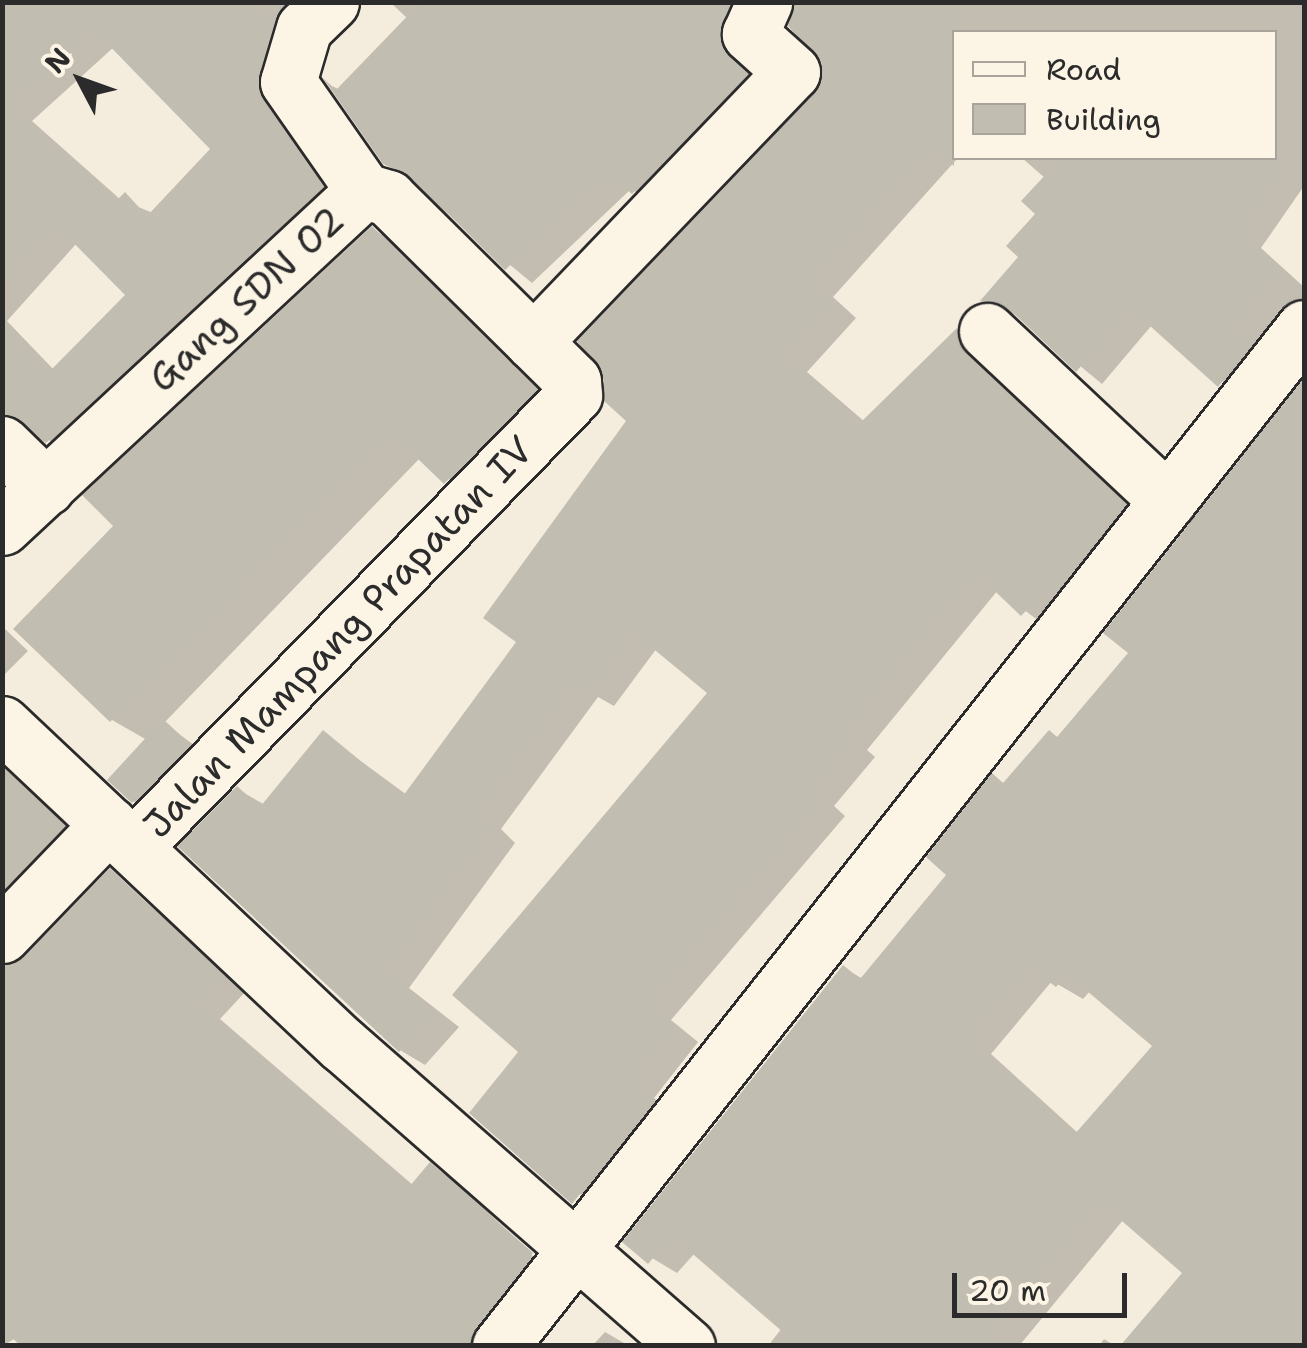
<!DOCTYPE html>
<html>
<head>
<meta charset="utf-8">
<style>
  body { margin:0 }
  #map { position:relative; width:1307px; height:1348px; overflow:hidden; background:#f4edde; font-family:"Shantell Sans",sans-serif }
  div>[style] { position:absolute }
  .shadow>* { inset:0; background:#0003 }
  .building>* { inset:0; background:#c2bdb1 }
  .roads { filter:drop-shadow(2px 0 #2b2b2b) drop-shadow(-2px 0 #2b2b2b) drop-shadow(0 2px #2b2b2b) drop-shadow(0 -2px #2b2b2b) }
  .street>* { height:55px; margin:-27.5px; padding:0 27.5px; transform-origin:27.5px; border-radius:27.5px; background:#fcf5e5 }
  span { translate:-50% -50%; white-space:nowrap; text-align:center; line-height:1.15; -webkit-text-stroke:8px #fcf5e5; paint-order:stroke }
  .street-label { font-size:38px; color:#2b2b2b }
  .frame { position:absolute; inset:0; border:5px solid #2b2b2b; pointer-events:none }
  .legend { position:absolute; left:952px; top:30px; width:325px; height:130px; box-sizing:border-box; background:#fcf5e5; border:2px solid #a8a49b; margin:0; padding:12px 18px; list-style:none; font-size:30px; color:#2b2b2b }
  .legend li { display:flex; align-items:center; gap:20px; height:50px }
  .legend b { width:50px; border:2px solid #a8a49b }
  .north { position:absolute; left:30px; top:30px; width:100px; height:100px; -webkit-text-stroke:8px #fcf5e5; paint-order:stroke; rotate:311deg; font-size:28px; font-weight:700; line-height:40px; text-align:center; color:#2b2b2b }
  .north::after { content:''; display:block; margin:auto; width:35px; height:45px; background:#2b2b2b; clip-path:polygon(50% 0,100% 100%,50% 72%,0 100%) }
  .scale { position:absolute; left:952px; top:1273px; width:175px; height:45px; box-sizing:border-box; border:5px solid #2b2b2b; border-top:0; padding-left:12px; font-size:30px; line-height:35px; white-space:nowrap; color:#2b2b2b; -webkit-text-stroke:8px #fcf5e5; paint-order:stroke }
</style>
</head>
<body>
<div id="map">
  <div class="shadow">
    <i style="clip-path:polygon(evenodd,2px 2px,330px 2px,293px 38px,347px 202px,73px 456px,32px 429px,2px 446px,2px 2px,114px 47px,214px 149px,153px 213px,121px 200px,32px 121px,114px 47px,2px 2px,77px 243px,129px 295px,54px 370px,7px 321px,77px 243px)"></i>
    <i style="clip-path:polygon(390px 2px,765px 2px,771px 89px,658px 206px,631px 189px,532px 283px,385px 162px,332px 86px,340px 90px,408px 19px)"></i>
    <i style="clip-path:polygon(791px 2px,1304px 2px,1304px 186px,1261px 248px,1304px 287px,1304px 323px,1244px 399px,1152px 325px,1102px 384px,1022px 318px,984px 300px,1022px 256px,1039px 214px,1045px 178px,1022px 158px,1274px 158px,1274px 32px,954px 32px,954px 158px,973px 158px,956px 160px,833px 297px,856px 318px,807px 372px,865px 422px,957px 331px,982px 345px,1149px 520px,1048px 628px,998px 590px,867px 750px,875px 757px,834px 806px,845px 816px,671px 1020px,698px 1042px,654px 1098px,677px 1117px,603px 1211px,472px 1113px,521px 1052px,710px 693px,657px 648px,614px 706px,598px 697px,501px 829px,515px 843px,409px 988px,459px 1027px,425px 1065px,400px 1050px,237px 789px,265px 805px,324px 734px,407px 795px,520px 641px,629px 421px,580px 341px,825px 81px,824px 61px,790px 25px)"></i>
    <i style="clip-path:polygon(372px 229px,407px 249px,567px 413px,480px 502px,420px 458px,164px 723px,213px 759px,158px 815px,133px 801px,147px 740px,112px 720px,117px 526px)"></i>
    <i style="clip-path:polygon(evenodd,1304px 382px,1304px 1346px,1123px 1346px,1186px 1273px,1124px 1219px,1019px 1346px,768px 1346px,782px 1328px,695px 1253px,677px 1273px,652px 1258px,844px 968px,863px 979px,950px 875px,993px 777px,1005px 784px,1050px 733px,1059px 738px,1132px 652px,1106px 632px,1304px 382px,1052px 981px,1083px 999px,1091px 990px,1156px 1045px,1079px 1134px,991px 1054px,1052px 981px)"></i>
    <i style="clip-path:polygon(2px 626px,28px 651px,2px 677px)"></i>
    <i style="clip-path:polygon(2px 751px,89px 842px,2px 938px)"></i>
    <i style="clip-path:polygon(110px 871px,247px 990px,220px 1019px,414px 1186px,430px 1166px,456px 1181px,553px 1276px,503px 1346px,25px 1346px,16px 1338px,2px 1346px,2px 966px,25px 960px)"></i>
    <i style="clip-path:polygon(605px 1332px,629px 1346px,592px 1346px)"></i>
    <i style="clip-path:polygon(1104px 1339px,1115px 1346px,1099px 1346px)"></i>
  </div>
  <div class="building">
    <i style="clip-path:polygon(evenodd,2px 2px,247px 2px,272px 27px,258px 74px,262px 99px,323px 187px,46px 443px,2px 414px,2px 325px,48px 373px,125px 295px,56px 225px,2px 285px,2px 2px,93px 29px,210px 149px,147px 216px,125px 192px,116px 201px,9px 105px,93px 29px)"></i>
    <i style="clip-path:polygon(421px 2px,730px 2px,720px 42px,747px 74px,632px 194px,608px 173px,505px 270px,410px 176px,383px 164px,323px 78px,336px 90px)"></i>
    <i style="clip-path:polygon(795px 2px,954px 2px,954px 166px,931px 146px,810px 281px,833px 302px,783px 356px,860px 423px,957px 328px,966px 354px,1125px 504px,1054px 594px,1047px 589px,1021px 616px,975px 572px,843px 734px,852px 741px,811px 790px,822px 800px,648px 1004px,675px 1026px,630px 1082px,654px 1101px,572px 1204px,469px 1113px,518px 1052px,452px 995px,707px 693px,633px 632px,588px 694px,573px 683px,477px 813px,491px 827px,385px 972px,435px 1011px,399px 1052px,177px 846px,237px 786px,260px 807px,323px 730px,403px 796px,516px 642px,483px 618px,626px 421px,604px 401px,604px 377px,577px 341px,815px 93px,822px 64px,788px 26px)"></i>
    <i style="clip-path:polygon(1061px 158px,1292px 158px,1237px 232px,1280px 270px,1231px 327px,1252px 344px,1218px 387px,1130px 308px,1076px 372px,1008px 308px,980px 301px,1018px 257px,1006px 246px,1035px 214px,1021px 201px)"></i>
    <i style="clip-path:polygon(372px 226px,534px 392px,444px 484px,391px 433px,110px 722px,13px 629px,113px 526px,82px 495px)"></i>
    <i style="clip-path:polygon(evenodd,1304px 378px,1304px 1346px,1120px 1346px,1182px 1273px,1100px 1202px,979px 1346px,799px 1346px,672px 1236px,648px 1264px,622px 1242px,843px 965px,860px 979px,946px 875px,926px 857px,992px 773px,1003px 783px,1049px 730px,1057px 737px,1128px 653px,1103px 633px,1304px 378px,1028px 966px,1056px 987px,1067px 974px,1152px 1046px,1074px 1135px,968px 1038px,1028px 966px)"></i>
    <i style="clip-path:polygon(163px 719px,190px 744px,132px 803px,107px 780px)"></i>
    <i style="clip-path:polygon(2px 767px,64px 825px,2px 889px)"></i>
    <i style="clip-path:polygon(110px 868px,222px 974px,196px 1003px,409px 1187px,430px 1162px,533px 1253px,469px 1346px,21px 1346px,2px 1329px,2px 965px,24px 957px)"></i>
  </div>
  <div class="roads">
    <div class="street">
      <i style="left:331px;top:2px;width:37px;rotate:136deg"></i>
      <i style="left:304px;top:28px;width:56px;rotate:106.5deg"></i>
      <i style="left:288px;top:82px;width:133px;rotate:55.1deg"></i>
      <i style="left:987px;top:331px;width:248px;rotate:43.2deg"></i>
      <i style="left:533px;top:342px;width:374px;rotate:-46.2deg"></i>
      <i style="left:792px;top:72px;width:57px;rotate:-137.9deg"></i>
      <i style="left:750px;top:34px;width:35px;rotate:-66deg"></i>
      <i style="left:2px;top:444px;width:62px;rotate:44.3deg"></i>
      <i style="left:2px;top:527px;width:494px;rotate:-42.9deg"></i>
      <i style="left:364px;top:191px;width:25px;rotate:16deg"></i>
      <i style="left:388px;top:198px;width:260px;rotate:44.7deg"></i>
      <i style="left:573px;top:381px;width:14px;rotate:86deg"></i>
      <i style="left:574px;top:395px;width:630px;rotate:134.29deg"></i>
      <i style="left:2px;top:724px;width:468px;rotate:43.3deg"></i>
      <i style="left:343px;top:1045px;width:457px;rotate:41.2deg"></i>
      <i style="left:2px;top:935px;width:154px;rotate:-46.1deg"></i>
      <i style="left:500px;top:1346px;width:1297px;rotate:-51.7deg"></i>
    </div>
  </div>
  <div class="street-label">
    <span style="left:246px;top:299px;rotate:-43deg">Gang SDN 02</span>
    <span style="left:338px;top:637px;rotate:-46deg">Jalan Mampang Prapatan IV</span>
  </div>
  <div class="frame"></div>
  <ul class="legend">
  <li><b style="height:12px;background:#fcf5e5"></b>Road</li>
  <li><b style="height:28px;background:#c2bdb1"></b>Building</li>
  </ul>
  <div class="north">N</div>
  <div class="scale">20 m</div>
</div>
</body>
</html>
